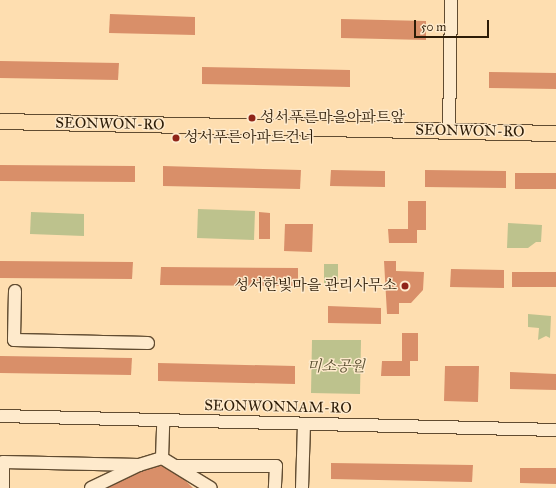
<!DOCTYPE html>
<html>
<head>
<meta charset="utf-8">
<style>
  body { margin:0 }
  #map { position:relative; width:556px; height:488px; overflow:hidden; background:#fedeb0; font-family:"IM FELL Great Primer","Noto Serif KR",serif }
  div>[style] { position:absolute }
  .green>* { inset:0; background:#bdc28d }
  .building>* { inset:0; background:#d98f69 }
  .roads { filter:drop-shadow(1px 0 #614c31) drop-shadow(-1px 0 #614c31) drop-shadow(0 1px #614c31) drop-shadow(0 -1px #614c31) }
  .minor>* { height:12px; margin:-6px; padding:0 6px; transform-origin:6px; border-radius:6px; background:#feeacc }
  .major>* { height:15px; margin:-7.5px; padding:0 7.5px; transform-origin:7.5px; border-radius:7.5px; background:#fedeb0 }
  .dots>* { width:11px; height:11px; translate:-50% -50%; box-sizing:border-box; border:2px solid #feeacc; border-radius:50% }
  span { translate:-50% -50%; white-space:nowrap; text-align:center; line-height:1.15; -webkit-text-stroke:3px #feeacc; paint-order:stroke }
  .poi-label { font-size:15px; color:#2d1c07 }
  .left { translate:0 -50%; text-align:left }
  .right { translate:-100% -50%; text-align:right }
  .street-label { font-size:15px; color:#2d1c07 }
  .park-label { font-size:15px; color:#584e2f; font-style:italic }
  .scale { position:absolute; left:414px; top:20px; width:75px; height:18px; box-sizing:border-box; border:2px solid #2d1c07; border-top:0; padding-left:5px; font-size:12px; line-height:14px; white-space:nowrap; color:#2d1c07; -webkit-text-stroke:3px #feeacc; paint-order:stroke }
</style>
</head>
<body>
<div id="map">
  <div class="green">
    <i style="clip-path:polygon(198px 209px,255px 211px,254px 240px,197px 238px)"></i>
    <i style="clip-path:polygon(31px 212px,84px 214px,84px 236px,30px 234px)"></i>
    <i style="clip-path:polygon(508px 223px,542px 225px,541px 242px,536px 242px,528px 248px,507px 248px)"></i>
    <i style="clip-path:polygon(324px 264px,338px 264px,338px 283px,324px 283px)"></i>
    <i style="clip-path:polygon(528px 314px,551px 316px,550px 338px,546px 336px,538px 340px,539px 328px,528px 327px)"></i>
    <i style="clip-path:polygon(312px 340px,361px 340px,360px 394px,311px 393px)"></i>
  </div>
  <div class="building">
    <i style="clip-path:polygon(110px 14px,195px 17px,195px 35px,109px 33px)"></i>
    <i style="clip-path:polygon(341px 19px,426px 21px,426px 40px,341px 38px)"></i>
    <i style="clip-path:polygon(0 61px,119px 63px,118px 80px,0 78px)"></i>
    <i style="clip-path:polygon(202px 67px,350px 70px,350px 87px,202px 84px)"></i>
    <i style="clip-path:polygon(489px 72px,556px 73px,556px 89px,489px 88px)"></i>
    <i style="clip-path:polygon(0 165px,135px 166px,135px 182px,0 181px)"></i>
    <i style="clip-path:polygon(163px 166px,301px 170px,300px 189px,163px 186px)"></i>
    <i style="clip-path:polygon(331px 170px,385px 171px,385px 187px,330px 186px)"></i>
    <i style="clip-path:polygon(425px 170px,506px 171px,506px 188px,425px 187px)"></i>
    <i style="clip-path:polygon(515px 173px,556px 173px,556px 189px,515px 189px)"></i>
    <i style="clip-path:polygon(408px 201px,426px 201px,426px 230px,417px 230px,417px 243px,389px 243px,388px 229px,408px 229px)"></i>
    <i style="clip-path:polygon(259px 212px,270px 213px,270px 239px,259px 239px)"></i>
    <i style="clip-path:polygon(285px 224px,313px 224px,312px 252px,284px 251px)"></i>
    <i style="clip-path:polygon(0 261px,133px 262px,132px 279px,0 278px)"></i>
    <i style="clip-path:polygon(384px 261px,396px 261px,396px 271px,424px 272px,423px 290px,411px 303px,399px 303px,399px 314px,387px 314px)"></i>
    <i style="clip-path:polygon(161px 267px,298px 268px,298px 286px,160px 285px)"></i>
    <i style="clip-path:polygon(451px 269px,504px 270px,504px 288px,450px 287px)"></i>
    <i style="clip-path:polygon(512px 272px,556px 272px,556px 287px,512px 287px)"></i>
    <i style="clip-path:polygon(328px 306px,381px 308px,381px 324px,328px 323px)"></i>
    <i style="clip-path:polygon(402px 333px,418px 333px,418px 361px,410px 361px,410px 376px,381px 376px,382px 361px,402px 361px)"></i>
    <i style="clip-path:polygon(0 356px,132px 358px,131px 375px,0 373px)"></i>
    <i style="clip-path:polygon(158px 363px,295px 366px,295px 384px,158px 381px)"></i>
    <i style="clip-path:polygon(445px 366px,479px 366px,478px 402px,444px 401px)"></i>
    <i style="clip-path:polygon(510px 372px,556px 374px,556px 390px,510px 389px)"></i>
    <i style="clip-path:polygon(162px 458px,193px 488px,96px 488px)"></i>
    <i style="clip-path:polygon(331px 463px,473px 465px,472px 482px,331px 479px)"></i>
    <i style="clip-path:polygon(520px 468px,556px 468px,556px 484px,520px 483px)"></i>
  </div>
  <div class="roads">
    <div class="minor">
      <i style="left:449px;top:131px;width:131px;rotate:-89.1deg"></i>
      <i style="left:15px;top:291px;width:49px;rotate:91.2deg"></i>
      <i style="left:14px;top:340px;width:134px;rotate:1.3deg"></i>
      <i style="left:0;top:416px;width:556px;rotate:1.44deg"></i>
      <i style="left:162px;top:458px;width:38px;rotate:-88deg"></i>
      <i style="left:177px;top:466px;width:99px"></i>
      <i style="left:276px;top:466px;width:22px;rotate:93deg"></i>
      <i style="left:3px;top:488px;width:26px;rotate:-90deg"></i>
      <i style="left:3px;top:462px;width:136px;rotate:1.3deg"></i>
      <i style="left:91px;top:488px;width:53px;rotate:-25.6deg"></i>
      <i style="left:139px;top:465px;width:24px;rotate:-17deg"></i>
      <i style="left:162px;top:458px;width:57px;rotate:31.5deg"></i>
      <i style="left:302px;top:488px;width:64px;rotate:-88.2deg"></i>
    </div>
    <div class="major">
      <i style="left:0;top:121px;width:556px;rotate:1.24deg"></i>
    </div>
  </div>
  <div class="dots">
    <i style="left:252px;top:118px;background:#8f2418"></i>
    <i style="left:176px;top:138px;background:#8f2418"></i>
    <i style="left:405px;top:286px;background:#8f2418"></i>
  </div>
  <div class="poi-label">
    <span class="left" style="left:260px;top:118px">성서푸른마을아파트앞</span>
    <span class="left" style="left:184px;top:138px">성서푸른아파트건너</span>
    <span class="right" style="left:397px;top:286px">성서한빛마을 관리사무소</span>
  </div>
  <div class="street-label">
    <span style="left:110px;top:124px;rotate:1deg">SEONWON-RO</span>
    <span style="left:470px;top:131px;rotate:1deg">SEONWON-RO</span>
    <span style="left:278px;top:407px;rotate:1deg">SEONWONNAM-RO</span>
  </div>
  <div class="park-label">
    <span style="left:336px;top:367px">미소공원</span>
  </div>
  <div class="scale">50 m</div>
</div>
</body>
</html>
